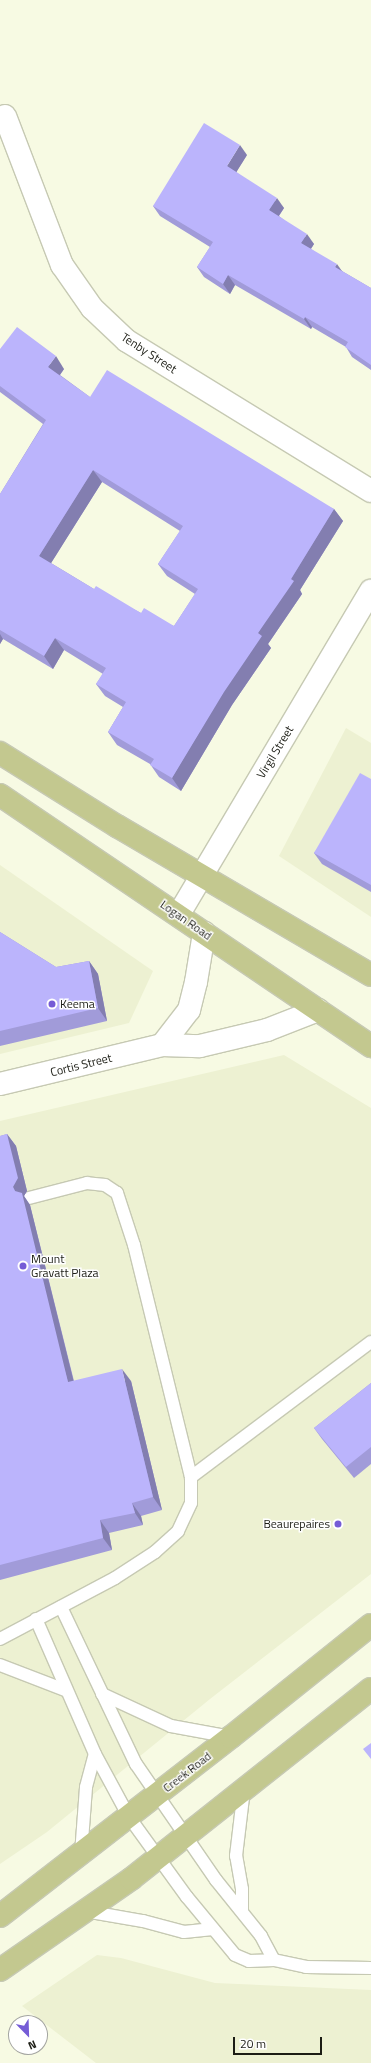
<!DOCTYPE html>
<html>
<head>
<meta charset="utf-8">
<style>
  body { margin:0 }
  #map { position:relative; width:371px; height:2063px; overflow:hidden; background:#f7fae3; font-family:"Titillium Web",sans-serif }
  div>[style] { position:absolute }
  .built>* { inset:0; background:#edf1d2 }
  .roads { filter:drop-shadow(1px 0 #c6c9b3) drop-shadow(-1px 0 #c6c9b3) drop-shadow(0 1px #c6c9b3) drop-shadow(0 -1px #c6c9b3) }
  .service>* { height:12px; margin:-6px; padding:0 6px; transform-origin:6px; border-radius:6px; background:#fff }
  .minor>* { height:22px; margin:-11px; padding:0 11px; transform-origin:11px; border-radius:11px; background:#fff }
  .primary>* { height:22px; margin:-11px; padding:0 11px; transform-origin:11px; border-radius:11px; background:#c3c88f }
  .wall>* { inset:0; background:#a19bd9 }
  .shaded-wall>* { inset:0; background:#837eb0 }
  .building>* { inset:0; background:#bbb4fc }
  .dots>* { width:11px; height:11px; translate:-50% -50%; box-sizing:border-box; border:2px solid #fff; border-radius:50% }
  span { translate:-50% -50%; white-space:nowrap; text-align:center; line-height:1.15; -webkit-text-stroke:3px #fff; paint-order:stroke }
  .street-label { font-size:12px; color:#1c1d15 }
  .poi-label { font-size:12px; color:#1c1d15 }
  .left { translate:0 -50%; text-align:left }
  .right { translate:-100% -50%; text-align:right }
  .north { position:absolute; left:8px; top:2015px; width:40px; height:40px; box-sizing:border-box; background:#fff; border:1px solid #a4a5a1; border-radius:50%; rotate:157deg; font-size:11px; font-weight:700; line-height:16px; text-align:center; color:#1c1d15 }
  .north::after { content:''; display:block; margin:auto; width:14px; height:18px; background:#755cd6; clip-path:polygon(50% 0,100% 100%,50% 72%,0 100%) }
  .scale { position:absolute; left:233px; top:2037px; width:89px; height:18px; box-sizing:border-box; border:2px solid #1c1d15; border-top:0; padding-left:5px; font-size:12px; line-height:14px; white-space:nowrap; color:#1c1d15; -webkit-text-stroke:3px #fff; paint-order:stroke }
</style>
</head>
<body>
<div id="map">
  <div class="built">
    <i style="clip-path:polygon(346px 728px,371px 743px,371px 917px,279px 856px)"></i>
    <i style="clip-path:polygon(0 865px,153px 971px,129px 1023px,0 1054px)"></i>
    <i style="clip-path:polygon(284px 1055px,371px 1108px,371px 1574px,210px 1699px,47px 1832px,0 1864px,0 1121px)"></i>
    <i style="clip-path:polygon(97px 1955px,121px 1958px,215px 1983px,371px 1990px,371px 2063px,96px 2063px,22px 2006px)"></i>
  </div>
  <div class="roads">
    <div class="service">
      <i style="left:191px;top:1477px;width:225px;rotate:-36.9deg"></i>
      <i style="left:61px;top:1607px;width:174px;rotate:64.5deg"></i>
      <i style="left:136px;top:1764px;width:141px;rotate:55.4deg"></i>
      <i style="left:216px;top:1880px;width:72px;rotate:51.2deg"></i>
      <i style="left:261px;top:1936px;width:27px;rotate:62deg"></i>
      <i style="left:36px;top:1619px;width:147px;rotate:66.4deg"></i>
      <i style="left:95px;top:1754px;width:72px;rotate:61.6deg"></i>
      <i style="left:129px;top:1817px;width:99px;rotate:54.1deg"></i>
      <i style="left:187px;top:1897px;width:75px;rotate:50.4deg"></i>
      <i style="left:235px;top:1955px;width:15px;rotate:23deg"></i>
      <i style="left:249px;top:1961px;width:25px;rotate:-2deg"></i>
      <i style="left:274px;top:1960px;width:33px;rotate:12deg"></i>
      <i style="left:306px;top:1967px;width:65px;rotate:0.9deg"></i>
      <i style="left:0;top:1639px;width:130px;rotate:-27.9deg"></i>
      <i style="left:115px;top:1578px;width:48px;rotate:-33deg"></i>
      <i style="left:155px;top:1552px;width:31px;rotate:-42deg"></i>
      <i style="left:178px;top:1531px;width:31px;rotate:-65deg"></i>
      <i style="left:191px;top:1503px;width:26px;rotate:-90deg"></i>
      <i style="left:191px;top:1477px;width:239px;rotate:-103.8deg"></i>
      <i style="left:134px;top:1245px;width:55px;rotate:-108.1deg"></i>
      <i style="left:117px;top:1193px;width:14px;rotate:-146deg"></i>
      <i style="left:105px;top:1185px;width:18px;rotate:-174deg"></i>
      <i style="left:87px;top:1183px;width:60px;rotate:165.5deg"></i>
      <i style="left:0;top:1665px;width:70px;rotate:21deg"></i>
      <i style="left:102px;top:1694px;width:76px;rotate:24.9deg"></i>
      <i style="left:171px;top:1726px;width:61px;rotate:10.4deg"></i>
      <i style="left:81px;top:1854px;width:67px;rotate:-85.7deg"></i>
      <i style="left:86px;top:1787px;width:34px;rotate:-75deg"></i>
      <i style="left:85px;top:1911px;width:59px;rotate:9.8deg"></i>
      <i style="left:143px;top:1921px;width:42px;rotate:15deg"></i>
      <i style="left:184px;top:1932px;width:29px;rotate:-6deg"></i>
      <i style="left:242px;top:1911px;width:22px;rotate:-90deg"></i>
      <i style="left:242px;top:1889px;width:34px;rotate:-100deg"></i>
      <i style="left:236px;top:1856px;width:67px;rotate:-83.2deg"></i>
    </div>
    <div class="minor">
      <i style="left:5px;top:116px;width:160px;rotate:69.1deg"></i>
      <i style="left:62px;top:265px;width:52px;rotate:55.1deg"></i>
      <i style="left:92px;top:308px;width:48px;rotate:43.3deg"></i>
      <i style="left:127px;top:341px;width:286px;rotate:31.6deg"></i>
      <i style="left:179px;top:914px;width:376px;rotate:-59.3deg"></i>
      <i style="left:162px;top:1045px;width:44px;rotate:-52.4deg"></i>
      <i style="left:189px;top:1010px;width:29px;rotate:-76deg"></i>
      <i style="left:196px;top:982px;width:50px;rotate:-80.7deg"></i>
      <i style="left:0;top:1084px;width:167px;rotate:-13.5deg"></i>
      <i style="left:162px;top:1045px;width:38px;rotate:2deg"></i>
      <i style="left:200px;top:1046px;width:69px;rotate:-13.4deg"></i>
      <i style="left:267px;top:1030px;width:55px;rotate:-21.4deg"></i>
    </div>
    <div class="primary">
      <i style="left:0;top:753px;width:138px;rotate:32deg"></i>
      <i style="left:117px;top:826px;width:294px;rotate:30.4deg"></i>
      <i style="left:0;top:795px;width:448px;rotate:34.1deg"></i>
      <i style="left:0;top:1916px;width:292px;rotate:-37.8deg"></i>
      <i style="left:231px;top:1737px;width:179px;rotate:-38.7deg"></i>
      <i style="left:0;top:1970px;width:160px;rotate:-34.8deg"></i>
      <i style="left:131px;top:1879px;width:306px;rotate:-38.4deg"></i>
    </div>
  </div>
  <div class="wall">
    <i style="clip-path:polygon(247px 155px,236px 172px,284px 208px,279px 216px,314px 244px,311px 249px,342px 271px,371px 288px,371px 370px,352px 357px,346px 347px,312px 327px,311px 329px,235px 285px,230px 294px,204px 277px,197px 267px,210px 247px,160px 216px,153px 206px)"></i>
    <i style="clip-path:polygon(evenodd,0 349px,64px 369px,60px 375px,90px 397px,334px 509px,343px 521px,300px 590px,302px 594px,268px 644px,271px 648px,232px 705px,181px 791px,159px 777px,150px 764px,117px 745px,108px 732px,123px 707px,105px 696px,96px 684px,103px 674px,64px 650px,53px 669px,3px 639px,0 644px,0 494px,43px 424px,0 392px,0 349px,102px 482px,180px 531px,158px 564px,167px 576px,195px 594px,174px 626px,141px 613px,94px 589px,51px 563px,102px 482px)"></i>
    <i style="clip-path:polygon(371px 779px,371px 892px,322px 864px,314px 853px)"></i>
    <i style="clip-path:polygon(0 932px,56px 967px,89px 961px,98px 974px,107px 1021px,0 1046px)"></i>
    <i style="clip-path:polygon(7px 1134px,16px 1146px,27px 1191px,24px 1196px,30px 1205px,74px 1381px,131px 1381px,162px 1510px,141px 1516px,143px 1525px,109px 1533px,112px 1550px,0 1580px,0 1136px)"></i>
    <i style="clip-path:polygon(371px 1383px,371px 1464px,354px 1478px,322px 1439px,314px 1428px)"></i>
  </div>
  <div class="shaded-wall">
    <i style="clip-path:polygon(240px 145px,247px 155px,234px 176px,227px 166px)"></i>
    <i style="clip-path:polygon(277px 198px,284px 208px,276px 220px,269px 210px)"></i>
    <i style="clip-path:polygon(307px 234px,314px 244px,308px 253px,301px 243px)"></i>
    <i style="clip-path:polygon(337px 264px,344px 274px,335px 267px)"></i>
    <i style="clip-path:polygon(228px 275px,235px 285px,230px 294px,223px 284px)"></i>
    <i style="clip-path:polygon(305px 317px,312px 327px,311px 329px,304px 319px)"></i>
    <i style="clip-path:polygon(56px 356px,64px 369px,57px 379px,48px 367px)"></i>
    <i style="clip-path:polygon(93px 470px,102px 482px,48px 568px,39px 556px)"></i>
    <i style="clip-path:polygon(334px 509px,343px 521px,300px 590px,302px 594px,268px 644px,271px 648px,232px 705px,181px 791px,172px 778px,258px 633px)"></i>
    <i style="clip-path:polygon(0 634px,3px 639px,0 644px)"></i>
    <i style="clip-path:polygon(55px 638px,64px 650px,53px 669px,44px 656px)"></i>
    <i style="clip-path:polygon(89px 961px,98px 974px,107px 1021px,98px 1008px)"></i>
    <i style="clip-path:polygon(7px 1134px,16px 1146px,27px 1191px,24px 1196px,30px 1205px,77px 1395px,68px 1382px,15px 1191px,13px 1187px)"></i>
    <i style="clip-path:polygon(122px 1369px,131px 1381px,162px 1510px,153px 1497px)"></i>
    <i style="clip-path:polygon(132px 1503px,141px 1516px,143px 1525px,135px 1513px)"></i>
    <i style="clip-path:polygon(100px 1520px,109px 1533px,112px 1550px,103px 1538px)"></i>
  </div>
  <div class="building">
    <i style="clip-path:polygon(204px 123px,240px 145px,227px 166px,277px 198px,269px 210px,307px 234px,301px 243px,337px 264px,335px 267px,371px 288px,371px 365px,345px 347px,348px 342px,305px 317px,304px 319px,228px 275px,223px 284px,197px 267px,213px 242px,153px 206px)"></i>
    <i style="clip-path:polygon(evenodd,17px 327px,56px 356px,48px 367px,90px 397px,107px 370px,334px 509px,291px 579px,294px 581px,258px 633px,262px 636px,224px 692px,172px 778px,150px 765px,154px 759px,108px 732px,126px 702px,96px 684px,106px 668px,55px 638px,44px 656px,0 630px,0 494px,46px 420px,0 386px,0 349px,17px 327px,93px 470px,183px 526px,158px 564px,198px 589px,174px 626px,144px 608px,141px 613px,96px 586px,94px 589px,39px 556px,93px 470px)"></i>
    <i style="clip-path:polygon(360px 773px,371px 779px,371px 885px,314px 853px)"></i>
    <i style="clip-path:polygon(0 932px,56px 967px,89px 961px,98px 1008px,0 1031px)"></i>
    <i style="clip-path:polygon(7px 1134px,18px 1178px,13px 1187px,15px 1191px,22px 1193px,68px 1382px,122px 1369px,153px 1497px,132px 1503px,135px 1513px,100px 1520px,103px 1538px,0 1565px,0 1136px)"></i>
    <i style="clip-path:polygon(371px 1383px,371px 1447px,346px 1467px,314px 1428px)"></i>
    <i style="clip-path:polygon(371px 1743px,371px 1759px,363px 1749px)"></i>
  </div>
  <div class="dots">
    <i style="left:52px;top:1004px;background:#755cd6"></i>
    <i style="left:23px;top:1266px;background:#755cd6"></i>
    <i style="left:338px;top:1524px;background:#755cd6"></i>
  </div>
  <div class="street-label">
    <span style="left:149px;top:353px;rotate:33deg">Tenby Street</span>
    <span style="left:275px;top:752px;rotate:-59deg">Virgil Street</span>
    <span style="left:186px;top:920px;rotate:35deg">Logan Road</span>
    <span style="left:81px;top:1065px;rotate:-14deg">Cortis Street</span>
    <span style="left:187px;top:1772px;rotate:-38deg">Creek Road</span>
  </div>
  <div class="poi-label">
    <span class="left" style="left:60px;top:1004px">Keema</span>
    <span class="left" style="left:31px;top:1266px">Mount<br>Gravatt Plaza</span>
    <span class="right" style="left:330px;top:1524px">Beaurepaires</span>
  </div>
  <div class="north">N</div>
  <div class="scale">20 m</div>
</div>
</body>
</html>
